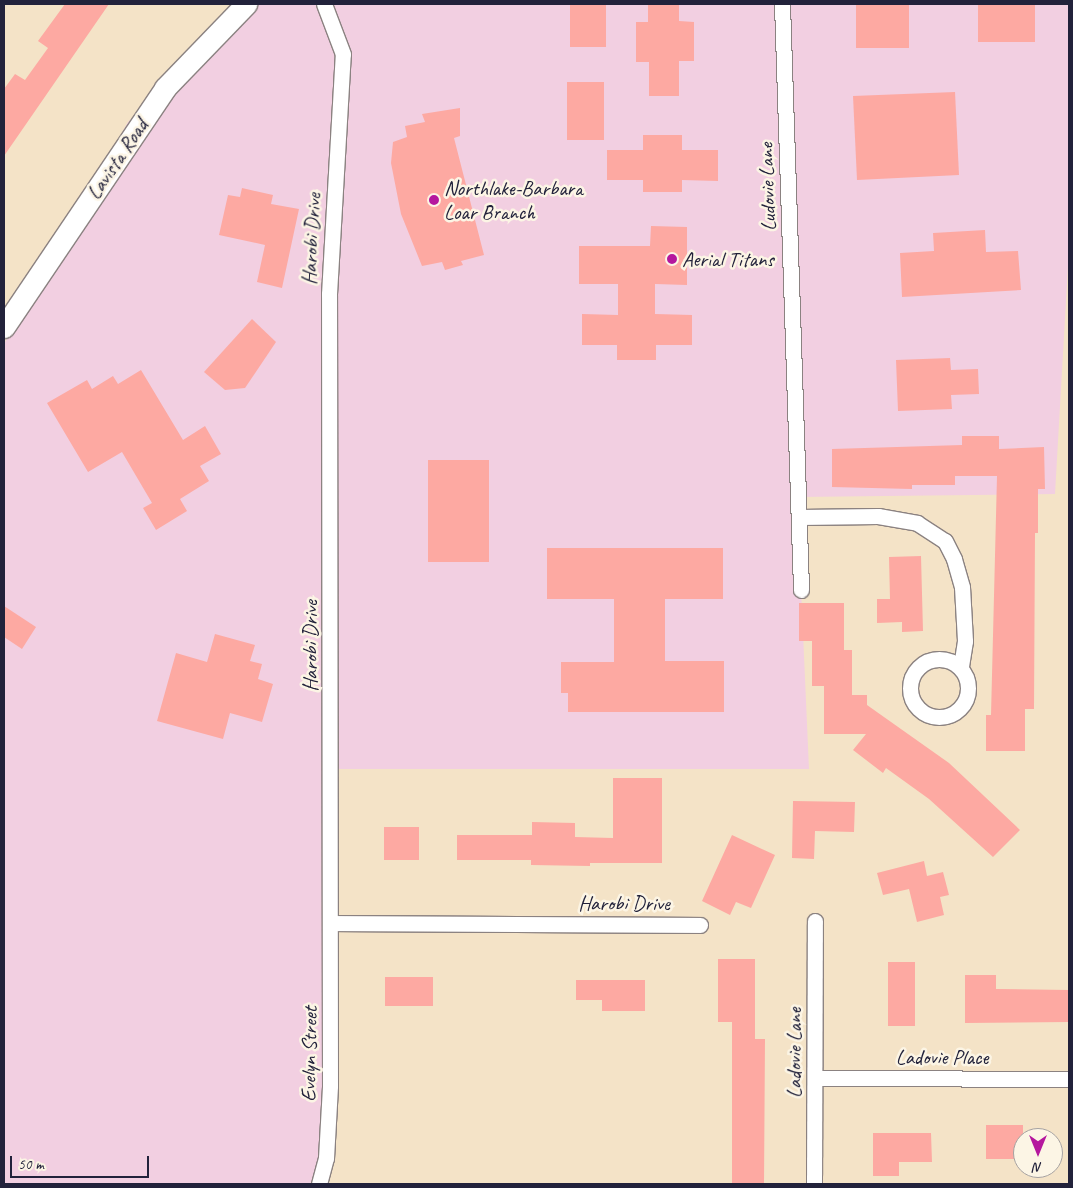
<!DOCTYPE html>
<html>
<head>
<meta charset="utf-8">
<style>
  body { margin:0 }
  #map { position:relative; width:1073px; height:1188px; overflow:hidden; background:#f4e3c7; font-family:Caveat,sans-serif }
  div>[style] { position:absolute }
  .built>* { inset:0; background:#f2cfe1 }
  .building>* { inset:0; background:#fda9a2 }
  .roads { filter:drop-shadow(1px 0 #8b8281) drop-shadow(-1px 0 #8b8281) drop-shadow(0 1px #8b8281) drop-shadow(0 -1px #8b8281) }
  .minor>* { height:15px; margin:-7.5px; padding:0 7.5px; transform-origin:7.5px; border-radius:7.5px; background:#fff }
  .minor>.ring { margin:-7.5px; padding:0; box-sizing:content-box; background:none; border:15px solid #fff; border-radius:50% }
  .secondary>* { height:21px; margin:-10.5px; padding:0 10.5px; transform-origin:10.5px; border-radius:10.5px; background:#fff }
  .dots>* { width:14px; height:14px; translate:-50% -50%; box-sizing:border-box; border:2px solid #fcf5e5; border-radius:50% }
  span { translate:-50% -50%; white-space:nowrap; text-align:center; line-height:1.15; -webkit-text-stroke:5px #fcf5e5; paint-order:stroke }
  .street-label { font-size:21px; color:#22223b }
  .poi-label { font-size:21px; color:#22223b }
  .left { translate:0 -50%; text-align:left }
  .frame { position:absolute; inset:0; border:5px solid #22223b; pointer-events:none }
  .north { position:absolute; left:1013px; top:1128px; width:50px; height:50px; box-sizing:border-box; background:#fcf5e5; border:1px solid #a5a1a1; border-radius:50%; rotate:180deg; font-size:14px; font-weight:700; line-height:20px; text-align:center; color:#22223b }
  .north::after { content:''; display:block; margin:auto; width:18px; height:22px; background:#b5179e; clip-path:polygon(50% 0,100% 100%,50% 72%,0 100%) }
  .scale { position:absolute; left:10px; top:1156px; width:139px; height:22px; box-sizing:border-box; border:2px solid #22223b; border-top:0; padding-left:6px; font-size:15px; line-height:18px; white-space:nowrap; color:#22223b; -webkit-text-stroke:4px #fcf5e5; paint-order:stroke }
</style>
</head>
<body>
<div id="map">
  <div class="built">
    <i style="clip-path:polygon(248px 4px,1069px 4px,1069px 248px,1055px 494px,797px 497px,809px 769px,338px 769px,328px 1072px,317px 1177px,309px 1184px,4px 1184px,4px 344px,128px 122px)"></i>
  </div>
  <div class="building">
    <i style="clip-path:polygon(65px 4px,109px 4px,4px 156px,4px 89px,15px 74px,25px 80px,48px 48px,38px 41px)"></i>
    <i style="clip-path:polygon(570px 4px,606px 4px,606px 47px,570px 47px)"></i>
    <i style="clip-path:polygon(648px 4px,679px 4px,679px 21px,694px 22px,694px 61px,679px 61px,679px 96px,649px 96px,649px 62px,636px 62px,636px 22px,648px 22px)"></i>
    <i style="clip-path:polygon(856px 4px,909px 4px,909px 48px,856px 48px)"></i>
    <i style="clip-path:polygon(978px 4px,1035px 4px,1035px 42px,978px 42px)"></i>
    <i style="clip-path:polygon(567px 82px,604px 82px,604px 140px,567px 140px)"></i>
    <i style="clip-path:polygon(955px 92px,959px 175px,857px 180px,853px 96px)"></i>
    <i style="clip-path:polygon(460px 108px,460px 136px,454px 138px,484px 255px,461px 261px,463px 265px,445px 270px,442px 262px,422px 266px,401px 214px,391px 163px,393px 142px,407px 137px,405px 126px,425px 122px,422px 114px)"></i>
    <i style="clip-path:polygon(643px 135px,682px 135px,682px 150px,718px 150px,718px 181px,682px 180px,682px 192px,643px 192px,643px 180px,607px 180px,607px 150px,643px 150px)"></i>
    <i style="clip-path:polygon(242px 188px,273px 195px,271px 204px,299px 209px,282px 288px,257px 282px,265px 245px,219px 235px,228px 195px,240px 197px)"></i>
    <i style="clip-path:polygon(651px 226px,687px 227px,687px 285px,655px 284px,655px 314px,692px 315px,692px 345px,656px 345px,656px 360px,617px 360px,617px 345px,582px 345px,582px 314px,618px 315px,618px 284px,579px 284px,579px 246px,650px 246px)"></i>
    <i style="clip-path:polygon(985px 230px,986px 252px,1018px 251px,1021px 290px,902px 297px,900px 253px,934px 251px,933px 233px)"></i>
    <i style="clip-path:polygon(252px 319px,276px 342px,245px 388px,225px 390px,204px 372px)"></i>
    <i style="clip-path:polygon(950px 358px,951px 370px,978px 369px,979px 394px,951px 395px,952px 409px,898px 411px,896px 360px)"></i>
    <i style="clip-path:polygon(141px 370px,183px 440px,205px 426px,221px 454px,200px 466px,209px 481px,180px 499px,187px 511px,156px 530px,143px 508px,152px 503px,122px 452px,88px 472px,47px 403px,87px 380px,92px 389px,113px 376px,118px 384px)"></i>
    <i style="clip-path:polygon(962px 436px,999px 436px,999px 449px,1044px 447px,1045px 489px,1038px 489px,1038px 533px,1035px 533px,1034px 709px,1025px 709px,1025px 751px,986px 751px,986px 715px,991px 715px,997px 476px,955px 476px,955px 485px,912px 485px,912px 489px,832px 487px,832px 449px,962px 445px)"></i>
    <i style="clip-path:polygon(428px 460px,489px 460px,489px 562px,428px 562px)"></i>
    <i style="clip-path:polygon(547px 548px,723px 548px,723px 599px,665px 599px,665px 661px,724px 661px,724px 712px,568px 712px,568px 693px,561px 693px,561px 662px,614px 662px,614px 599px,547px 599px)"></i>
    <i style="clip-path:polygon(921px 556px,923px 631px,902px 632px,902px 622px,877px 623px,877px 599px,890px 599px,889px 557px)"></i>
    <i style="clip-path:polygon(799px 603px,844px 603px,844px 650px,852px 650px,852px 695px,867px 695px,867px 705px,949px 763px,1020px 830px,993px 857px,929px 799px,886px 768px,883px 773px,853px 750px,866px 734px,824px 734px,824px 686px,812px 686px,812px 641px,799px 641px)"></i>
    <i style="clip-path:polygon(4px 606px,36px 627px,22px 649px,4px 637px)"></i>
    <i style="clip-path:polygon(215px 634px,255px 645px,250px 661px,262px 664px,258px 679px,273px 684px,262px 722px,230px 713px,223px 739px,157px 721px,176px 653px,207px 662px)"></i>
    <i style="clip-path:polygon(613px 778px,662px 778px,662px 863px,590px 863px,590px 866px,531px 865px,531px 860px,457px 860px,457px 835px,532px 835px,532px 822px,575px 823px,575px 837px,613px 838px)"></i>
    <i style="clip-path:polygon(793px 801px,855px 802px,854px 832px,815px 831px,814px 859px,792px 858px)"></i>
    <i style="clip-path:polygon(384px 827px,419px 827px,419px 860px,384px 860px)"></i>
    <i style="clip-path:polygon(732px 835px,775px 855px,751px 908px,736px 902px,730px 915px,702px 901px)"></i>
    <i style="clip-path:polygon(924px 861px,927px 876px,943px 872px,949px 895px,940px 897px,944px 915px,917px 922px,909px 889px,883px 895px,877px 873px)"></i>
    <i style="clip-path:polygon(718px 959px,755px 959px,755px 1039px,765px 1039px,764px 1184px,732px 1184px,732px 1022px,718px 1022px)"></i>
    <i style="clip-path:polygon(888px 962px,915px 962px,915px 1026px,888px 1026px)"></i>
    <i style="clip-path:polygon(965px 975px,996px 975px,996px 989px,1069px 990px,1069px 1022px,965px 1023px)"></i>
    <i style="clip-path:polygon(385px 977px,433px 977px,433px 1006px,385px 1006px)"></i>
    <i style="clip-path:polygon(576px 980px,645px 980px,645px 1011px,602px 1011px,602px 1000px,576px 1000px)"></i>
    <i style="clip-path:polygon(986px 1125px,1023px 1125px,1023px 1159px,986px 1159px)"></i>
    <i style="clip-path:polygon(873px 1133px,931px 1133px,932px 1162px,899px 1162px,899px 1176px,873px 1176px)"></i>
  </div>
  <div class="roads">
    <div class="minor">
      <i style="left:782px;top:4px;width:586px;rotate:88.14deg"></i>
      <i style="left:799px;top:517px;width:79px;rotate:-0.7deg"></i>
      <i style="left:878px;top:516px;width:40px;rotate:10deg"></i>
      <i style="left:917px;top:523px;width:33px;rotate:33deg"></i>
      <i style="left:945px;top:541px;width:20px;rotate:63deg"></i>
      <i style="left:954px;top:559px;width:29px;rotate:74deg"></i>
      <i style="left:962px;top:587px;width:54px;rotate:86.8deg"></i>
      <i style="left:965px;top:641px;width:26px;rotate:99deg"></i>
      <i class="ring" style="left:910px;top:659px;width:43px;height:43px"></i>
      <i style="left:332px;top:923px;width:368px;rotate:0.3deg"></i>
      <i style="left:816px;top:1078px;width:253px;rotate:0.2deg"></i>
      <i style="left:319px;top:1184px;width:27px;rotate:-75deg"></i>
      <i style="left:326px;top:1158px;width:72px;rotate:-86.8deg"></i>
      <i style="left:330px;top:1086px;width:792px;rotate:-90.07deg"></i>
      <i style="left:329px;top:294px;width:240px;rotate:-86.7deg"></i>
      <i style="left:343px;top:54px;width:53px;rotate:-110.8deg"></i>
      <i style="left:814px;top:1184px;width:263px;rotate:-89.8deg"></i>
    </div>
    <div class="secondary">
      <i style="left:4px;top:327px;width:288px;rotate:-56deg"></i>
      <i style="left:165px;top:88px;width:117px;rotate:-46deg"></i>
    </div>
  </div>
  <div class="dots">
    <i style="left:434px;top:200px;background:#b5179e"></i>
    <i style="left:672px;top:259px;background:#b5179e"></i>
  </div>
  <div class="street-label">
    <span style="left:117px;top:159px;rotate:-56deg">Lavista Road</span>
    <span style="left:767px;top:187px;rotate:-92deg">Ludovie Lane</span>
    <span style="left:311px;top:239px;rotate:-87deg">Harobi Drive</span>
    <span style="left:310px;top:646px;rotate:-90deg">Harobi Drive</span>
    <span style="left:624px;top:903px">Harobi Drive</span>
    <span style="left:794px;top:1053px;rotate:-90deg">Ladovie Lane</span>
    <span style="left:309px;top:1054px;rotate:-89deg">Evelyn Street</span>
    <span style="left:942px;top:1057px">Ladovie Place</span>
  </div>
  <div class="poi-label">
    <span class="left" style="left:444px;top:200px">Northlake-Barbara<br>Loar Branch</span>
    <span class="left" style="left:682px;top:259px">Aerial Titans</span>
  </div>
  <div class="frame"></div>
  <div class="north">N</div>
  <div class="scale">50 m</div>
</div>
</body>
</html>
